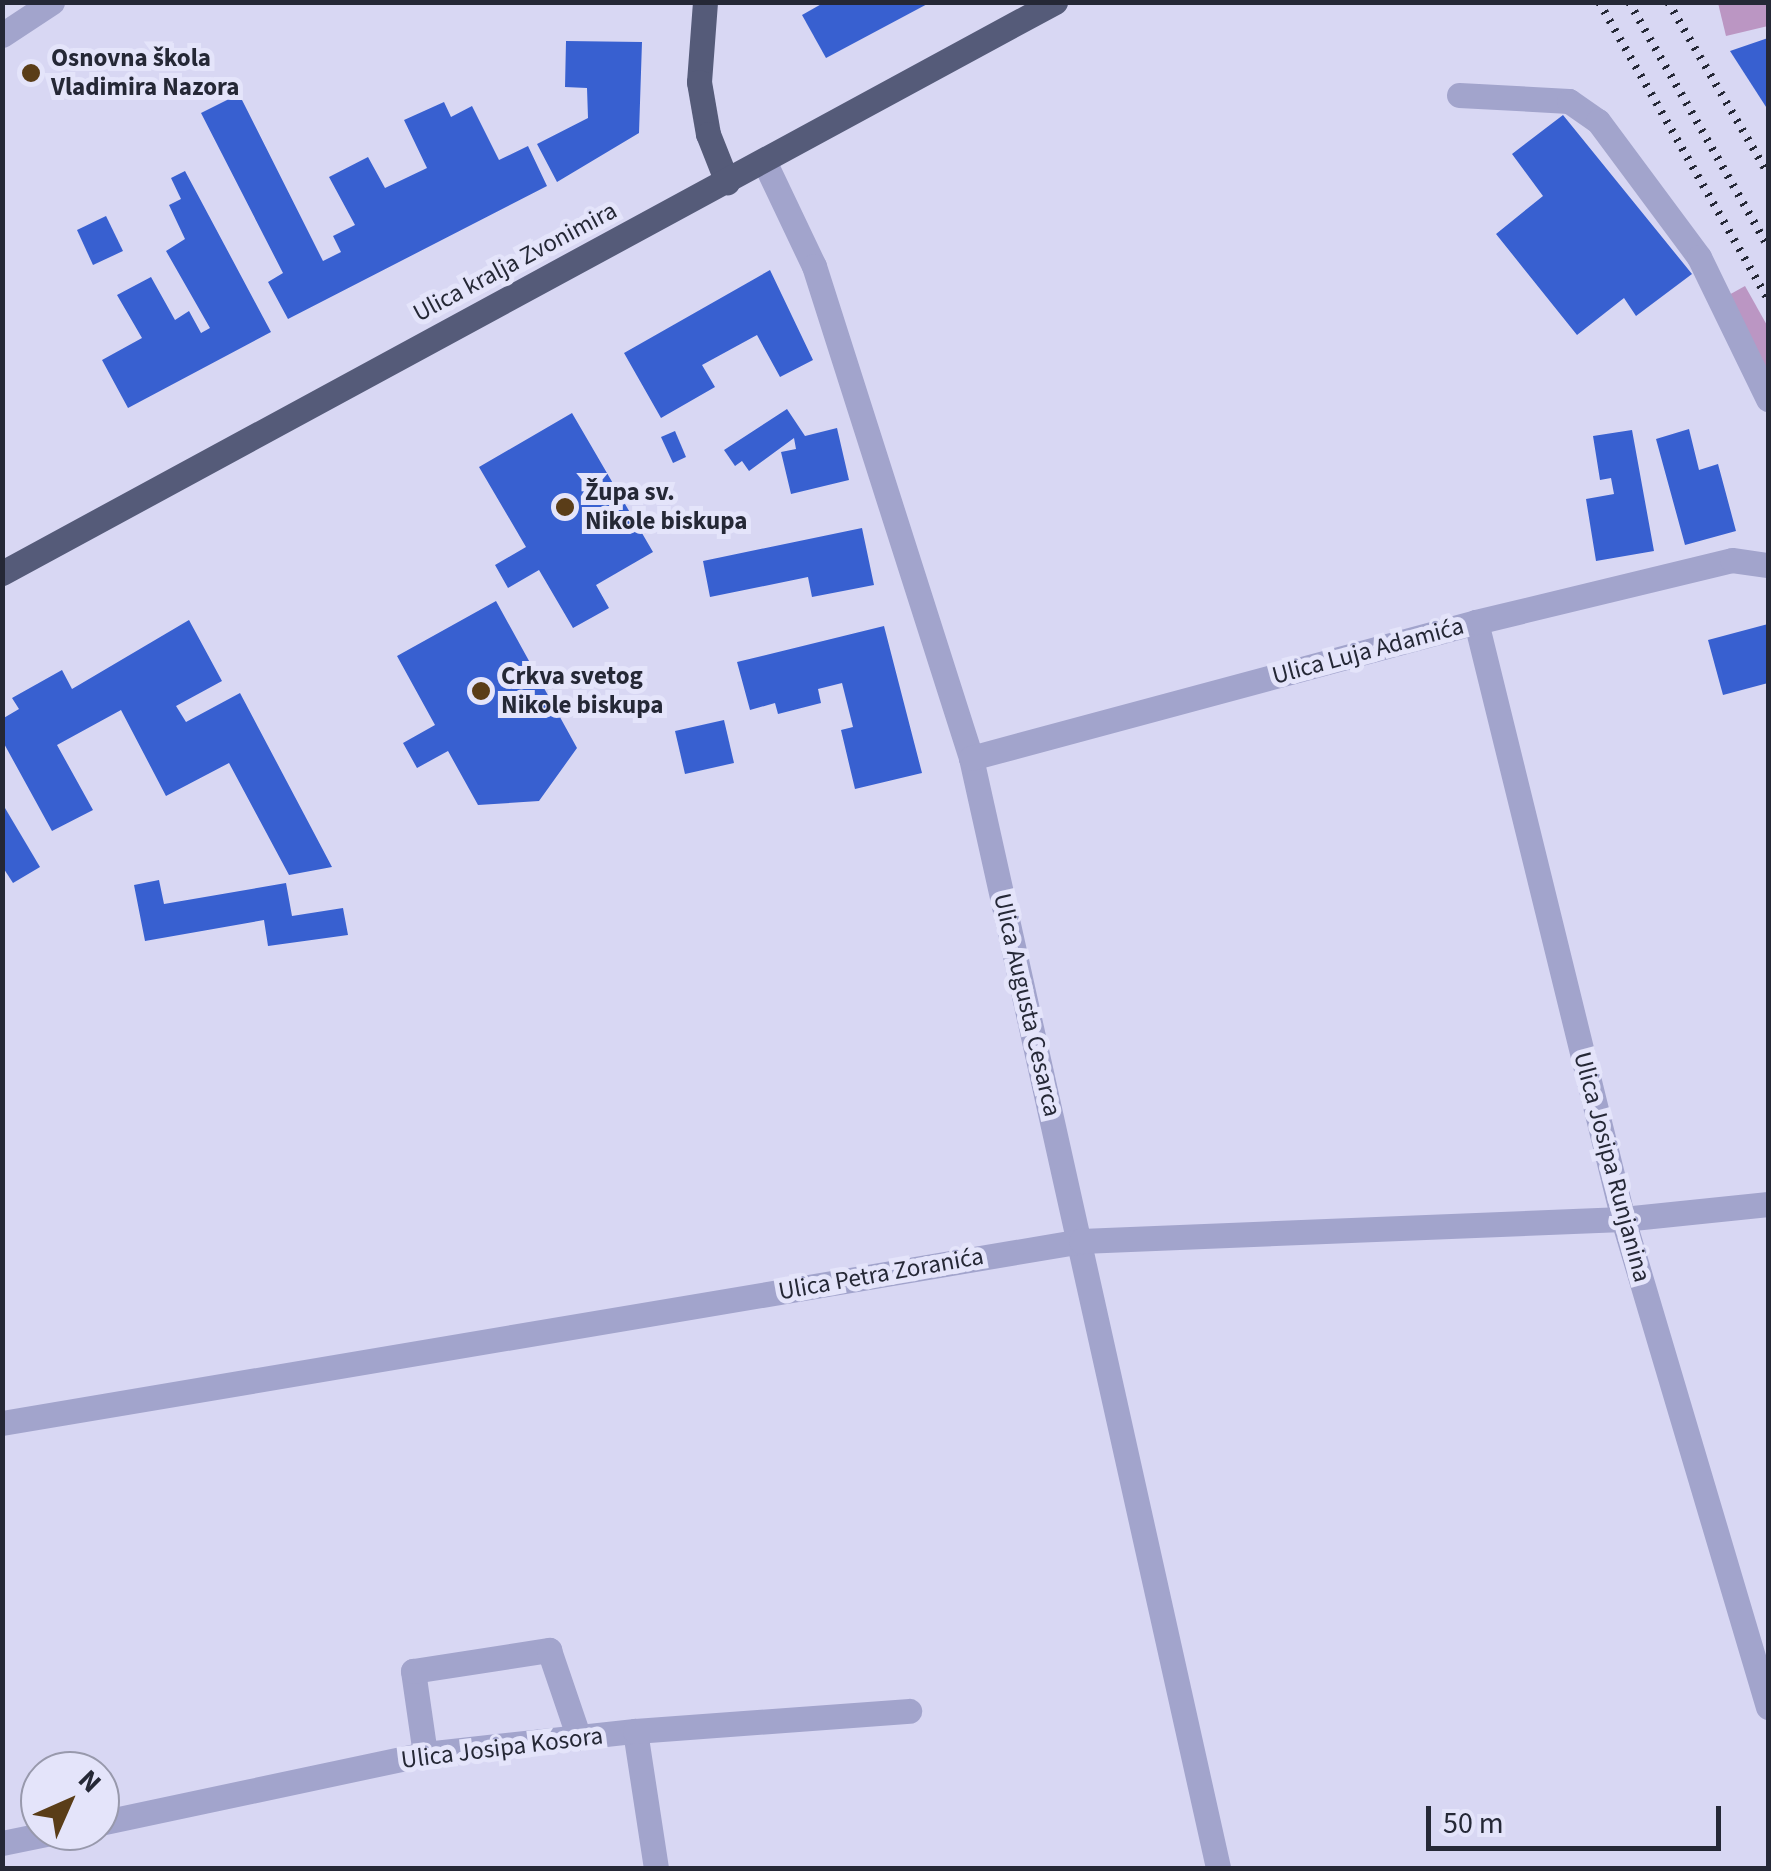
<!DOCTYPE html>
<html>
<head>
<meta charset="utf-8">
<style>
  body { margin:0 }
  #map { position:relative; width:1771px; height:1871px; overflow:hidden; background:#d8d7f3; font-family:"Source Sans 3",sans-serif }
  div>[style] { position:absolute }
  .green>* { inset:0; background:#bb96c3 }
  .building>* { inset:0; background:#3860d0 }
  .minor>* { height:25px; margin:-12.5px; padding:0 12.5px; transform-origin:12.5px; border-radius:12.5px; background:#a2a4cc }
  .major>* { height:25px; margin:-12.5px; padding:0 12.5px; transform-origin:12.5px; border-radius:12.5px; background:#555b79 }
  .rail>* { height:8px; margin-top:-4px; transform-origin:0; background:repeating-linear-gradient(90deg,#252836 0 2.5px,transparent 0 10.5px) }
  .dots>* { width:28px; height:28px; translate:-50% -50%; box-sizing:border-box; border:5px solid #e4e4fa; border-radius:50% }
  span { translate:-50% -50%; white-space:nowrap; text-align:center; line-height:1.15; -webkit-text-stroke:10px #e4e4fa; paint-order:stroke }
  .poi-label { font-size:25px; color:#252836; font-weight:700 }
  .left { translate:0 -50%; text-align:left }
  .street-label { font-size:25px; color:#252836 }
  .frame { position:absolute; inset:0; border:5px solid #252836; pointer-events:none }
  .north { position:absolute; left:20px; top:1751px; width:100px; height:100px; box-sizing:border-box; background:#e4e4fa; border:2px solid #9899ac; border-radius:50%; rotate:45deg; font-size:28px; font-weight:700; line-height:40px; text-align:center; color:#252836 }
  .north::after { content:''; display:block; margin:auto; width:35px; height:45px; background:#5a3d18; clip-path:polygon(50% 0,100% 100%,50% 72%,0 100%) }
  .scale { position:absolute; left:1426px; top:1806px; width:295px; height:45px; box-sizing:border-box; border:5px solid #252836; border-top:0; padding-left:12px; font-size:30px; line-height:35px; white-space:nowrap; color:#252836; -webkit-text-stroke:8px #e4e4fa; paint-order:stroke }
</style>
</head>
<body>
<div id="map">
  <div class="green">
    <i style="clip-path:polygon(1718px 3px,1768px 3px,1768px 26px,1726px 36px)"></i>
    <i style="clip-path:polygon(1745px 286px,1768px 327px,1768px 373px,1727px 296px)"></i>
  </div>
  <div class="building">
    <i style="clip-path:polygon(825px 2px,931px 2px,826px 58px,802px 15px)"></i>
    <i style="clip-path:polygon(1768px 38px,1768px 110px,1730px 51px)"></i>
    <i style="clip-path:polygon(566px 41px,642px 42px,639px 133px,557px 182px,537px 144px,588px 118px,587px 88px,565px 87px)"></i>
    <i style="clip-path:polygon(239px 94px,323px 261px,341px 252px,333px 236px,355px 225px,329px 177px,368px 157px,385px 188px,427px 168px,404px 120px,444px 102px,451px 117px,472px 106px,499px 160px,528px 146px,547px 186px,288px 319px,268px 282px,283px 273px,201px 113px)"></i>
    <i style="clip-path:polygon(1563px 115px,1692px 274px,1636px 316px,1624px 298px,1577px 335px,1496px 234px,1543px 196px,1512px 154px)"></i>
    <i style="clip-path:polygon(185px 171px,271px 332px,128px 408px,102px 360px,142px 338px,117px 295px,151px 277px,175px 320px,189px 311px,201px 333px,210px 328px,166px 251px,185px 239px,169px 205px,181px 199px,171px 178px)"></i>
    <i style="clip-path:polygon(106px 216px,123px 251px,93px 265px,77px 230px)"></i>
    <i style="clip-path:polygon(770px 270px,813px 360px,780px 377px,757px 335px,702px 365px,715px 387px,661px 418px,624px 353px)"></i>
    <i style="clip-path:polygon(787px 409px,805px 436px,837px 428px,849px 480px,791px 494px,781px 452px,796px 449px,794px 438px,749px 471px,742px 461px,735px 466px,724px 450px)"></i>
    <i style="clip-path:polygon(572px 413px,653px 552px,596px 585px,609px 608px,573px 628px,539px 570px,508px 588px,495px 565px,526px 547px,479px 467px)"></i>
    <i style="clip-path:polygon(1689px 429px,1699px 470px,1718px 464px,1736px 531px,1685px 545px,1656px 439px)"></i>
    <i style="clip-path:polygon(1632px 430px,1654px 551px,1596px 561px,1586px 499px,1614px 494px,1611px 478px,1600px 480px,1593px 436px)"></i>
    <i style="clip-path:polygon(675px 431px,686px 457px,673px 463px,661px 437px)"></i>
    <i style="clip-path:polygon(862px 528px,874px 585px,812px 597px,808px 577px,710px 597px,703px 561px)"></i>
    <i style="clip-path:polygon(496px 601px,577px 748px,539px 801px,478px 805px,448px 751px,417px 768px,403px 743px,435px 725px,397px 656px)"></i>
    <i style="clip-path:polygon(189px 620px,222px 681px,176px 706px,186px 722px,240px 693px,332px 867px,289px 875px,229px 763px,166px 796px,121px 710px,57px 745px,93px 810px,52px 831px,2px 740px,2px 719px,19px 709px,12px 698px,62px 670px,72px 689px)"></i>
    <i style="clip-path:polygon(1768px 624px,1768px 683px,1723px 695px,1708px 640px)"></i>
    <i style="clip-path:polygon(884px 626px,922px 773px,855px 789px,841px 730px,853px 727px,842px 683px,818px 689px,821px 703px,778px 714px,775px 703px,750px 710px,737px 662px)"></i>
    <i style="clip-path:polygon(724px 720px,734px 763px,685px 774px,675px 731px)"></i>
    <i style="clip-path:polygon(2px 803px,40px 867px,13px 883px,2px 866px)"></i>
    <i style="clip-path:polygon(159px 880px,164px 904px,286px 883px,292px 916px,343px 908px,348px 935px,268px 946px,264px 920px,145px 941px,134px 885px)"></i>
  </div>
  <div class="minor">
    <i style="left:2px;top:35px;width:60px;rotate:-33.4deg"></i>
    <i style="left:1459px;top:95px;width:110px;rotate:3.1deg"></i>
    <i style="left:1569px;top:101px;width:35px;rotate:35deg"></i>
    <i style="left:1598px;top:121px;width:169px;rotate:53.4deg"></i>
    <i style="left:1699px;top:257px;width:158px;rotate:64.1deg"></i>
    <i style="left:765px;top:163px;width:114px;rotate:64.6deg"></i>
    <i style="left:814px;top:266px;width:516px;rotate:72.3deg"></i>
    <i style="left:971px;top:758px;width:1137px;rotate:77.45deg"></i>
    <i style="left:1476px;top:622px;width:615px;rotate:76.17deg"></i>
    <i style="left:1623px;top:1219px;width:509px;rotate:73.45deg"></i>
    <i style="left:971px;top:758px;width:523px;rotate:-15.07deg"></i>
    <i style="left:1476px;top:622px;width:263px;rotate:-13.6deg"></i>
    <i style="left:1732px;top:560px;width:36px;rotate:8deg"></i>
    <i style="left:2px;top:1423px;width:1094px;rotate:-9.57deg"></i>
    <i style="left:1081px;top:1241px;width:542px;rotate:-2.32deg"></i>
    <i style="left:1623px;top:1219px;width:146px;rotate:-5.9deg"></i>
    <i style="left:635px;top:1731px;width:139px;rotate:81.3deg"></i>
    <i style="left:425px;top:1754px;width:84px;rotate:-98.2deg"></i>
    <i style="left:413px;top:1671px;width:138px;rotate:-8.8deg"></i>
    <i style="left:549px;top:1650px;width:93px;rotate:71.2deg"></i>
    <i style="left:100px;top:1823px;width:332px;rotate:-12deg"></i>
    <i style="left:425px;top:1754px;width:211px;rotate:-6.3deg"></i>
    <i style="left:635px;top:1731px;width:275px;rotate:-4.2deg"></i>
    <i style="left:2px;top:1843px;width:60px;rotate:-11.5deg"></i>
  </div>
  <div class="major">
    <i style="left:705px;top:2px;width:80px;rotate:94.3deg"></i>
    <i style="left:699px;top:82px;width:53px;rotate:80.2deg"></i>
    <i style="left:708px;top:134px;width:52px;rotate:68.4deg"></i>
    <i style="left:2px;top:573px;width:1198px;rotate:-28.47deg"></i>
  </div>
  <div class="rail">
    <i style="left:1599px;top:2px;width:342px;rotate:60.4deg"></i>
    <i style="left:1629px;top:2px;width:282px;rotate:60.4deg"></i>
    <i style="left:1668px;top:2px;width:199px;rotate:59.8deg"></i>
  </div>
  <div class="dots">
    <i style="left:31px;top:73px;background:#5a3d18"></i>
    <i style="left:565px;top:507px;background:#5a3d18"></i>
    <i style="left:481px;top:691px;background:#5a3d18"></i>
  </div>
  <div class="poi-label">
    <span class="left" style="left:51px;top:73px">Osnovna škola<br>Vladimira Nazora</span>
    <span class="left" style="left:585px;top:507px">Župa sv.<br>Nikole biskupa</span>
    <span class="left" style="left:501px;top:691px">Crkva svetog<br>Nikole biskupa</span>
  </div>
  <div class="street-label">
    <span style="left:515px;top:262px;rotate:-28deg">Ulica kralja Zvonimira</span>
    <span style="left:1368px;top:651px;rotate:-15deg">Ulica Luja Adamića</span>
    <span style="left:1027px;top:1005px;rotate:77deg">Ulica Augusta Cesarca</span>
    <span style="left:1612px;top:1167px;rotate:75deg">Ulica Josipa Runjanina</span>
    <span style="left:881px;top:1274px;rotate:-10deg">Ulica Petra Zoranića</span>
    <span style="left:502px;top:1748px;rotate:-7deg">Ulica Josipa Kosora</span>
  </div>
  <div class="frame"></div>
  <div class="north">N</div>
  <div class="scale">50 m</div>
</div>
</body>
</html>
